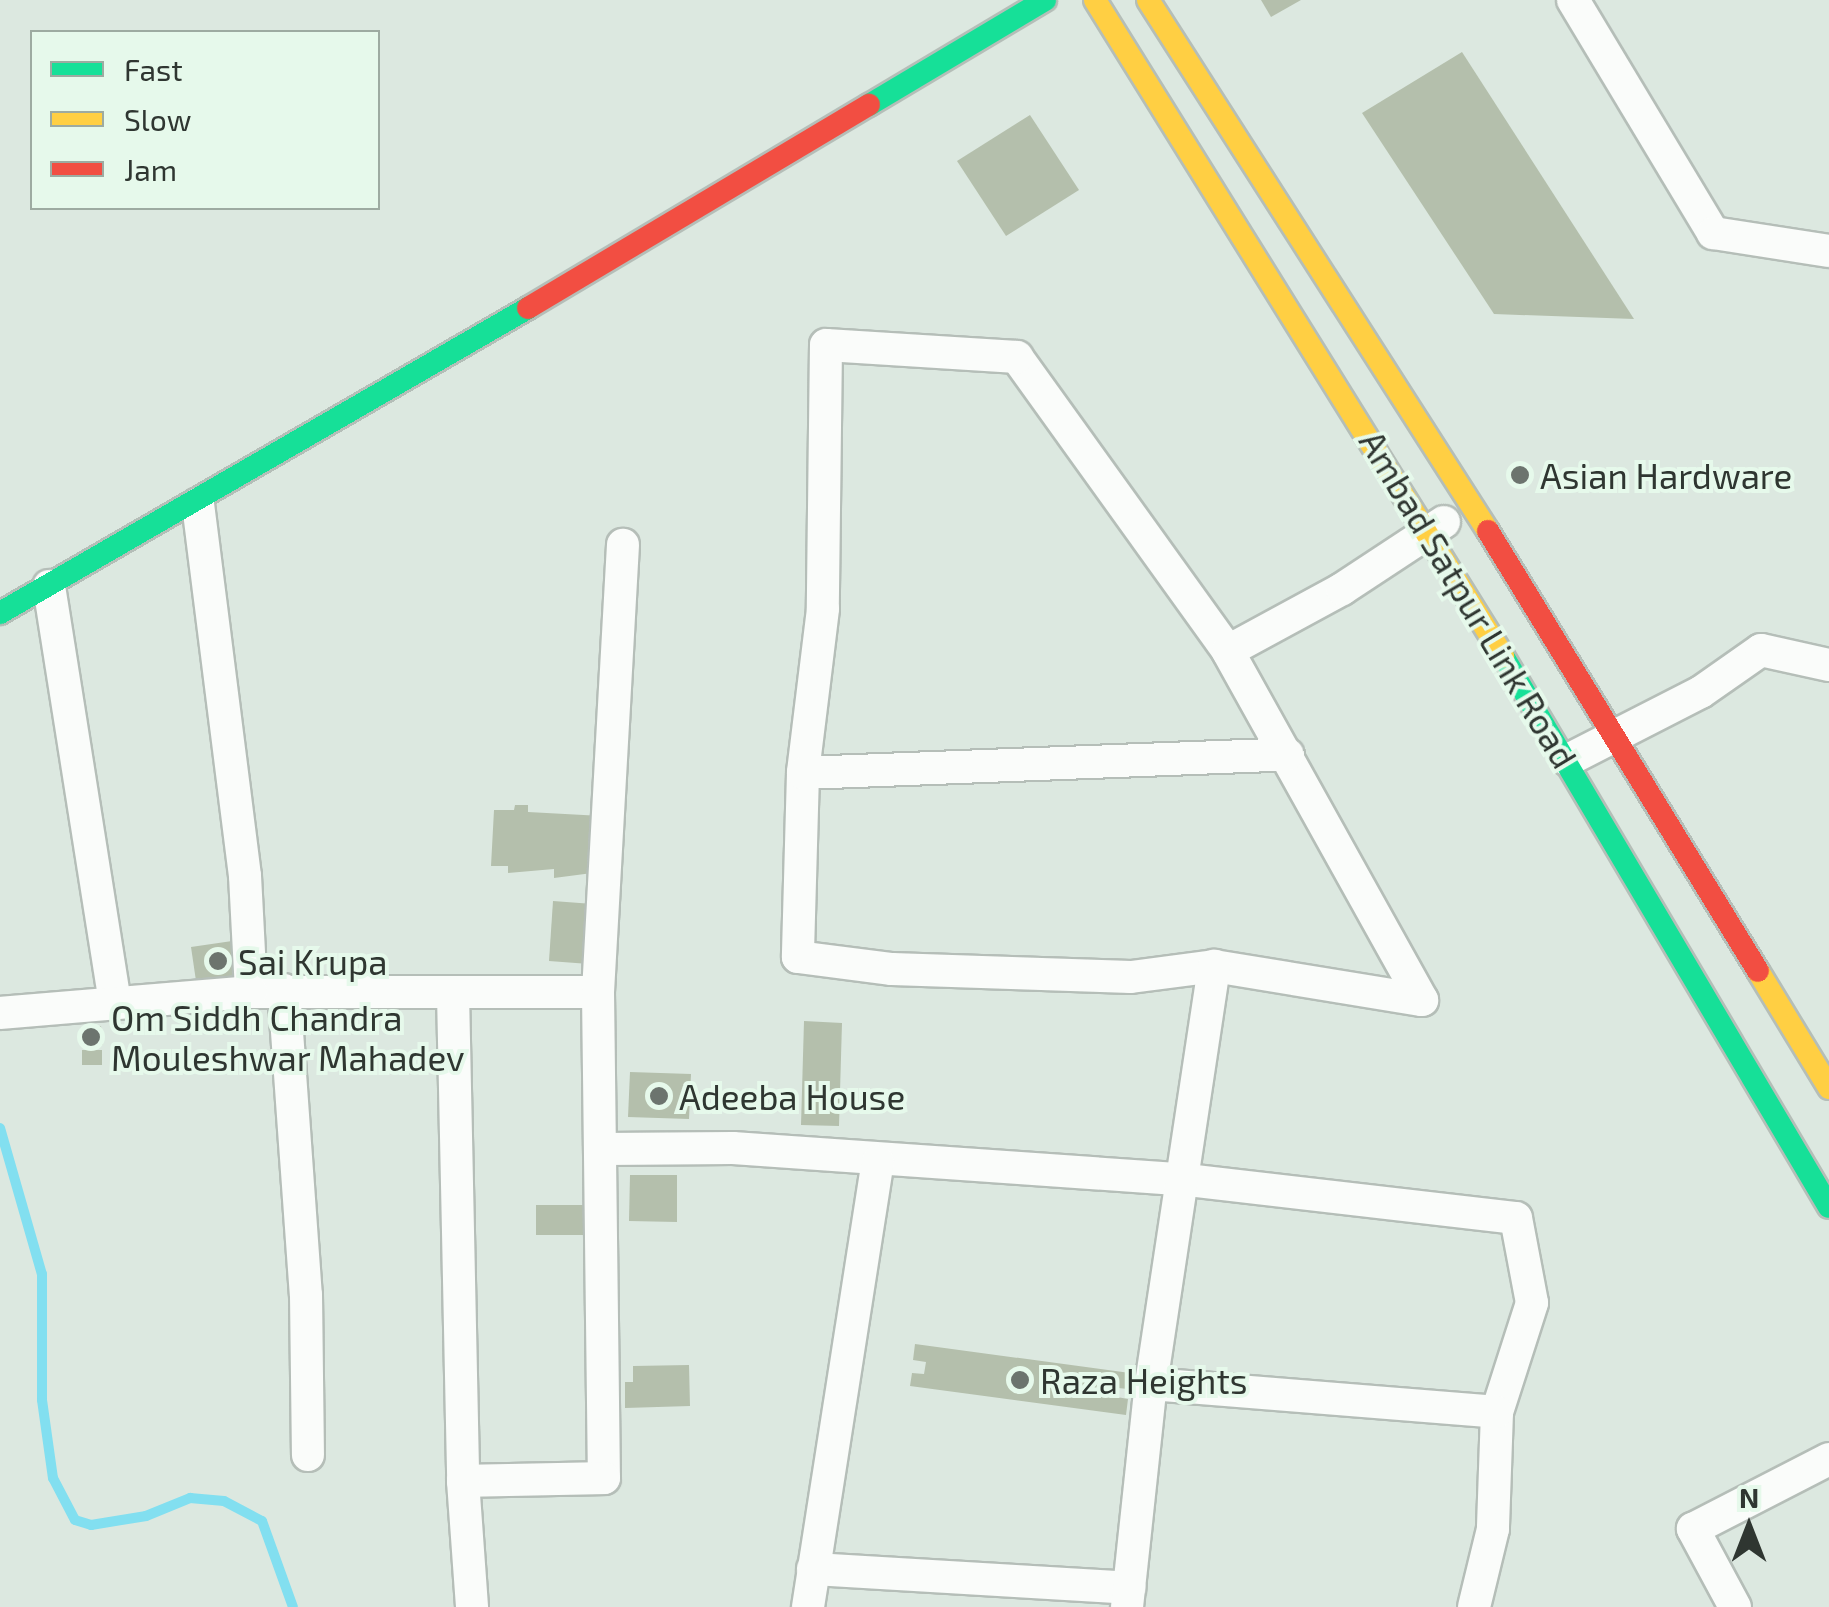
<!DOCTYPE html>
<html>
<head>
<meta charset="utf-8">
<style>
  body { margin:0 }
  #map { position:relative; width:1829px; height:1607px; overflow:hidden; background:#dce8e0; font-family:"Exo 2",sans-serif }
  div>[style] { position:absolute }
  .stream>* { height:10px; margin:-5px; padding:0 5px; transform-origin:5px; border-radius:5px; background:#82dff0 }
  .building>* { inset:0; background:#b4bfac }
  .roads { filter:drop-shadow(2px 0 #b5beb8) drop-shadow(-2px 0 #b5beb8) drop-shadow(0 2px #b5beb8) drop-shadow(0 -2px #b5beb8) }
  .street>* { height:32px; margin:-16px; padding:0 16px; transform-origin:16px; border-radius:16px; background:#fafcfa }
  .fast>* { height:22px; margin:-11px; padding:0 11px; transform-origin:11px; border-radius:11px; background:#16e098 }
  .slow>* { height:22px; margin:-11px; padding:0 11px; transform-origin:11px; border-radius:11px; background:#ffcf43 }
  .jam>* { height:22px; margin:-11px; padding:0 11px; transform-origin:11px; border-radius:11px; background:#f24e42 }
  .dots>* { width:28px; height:28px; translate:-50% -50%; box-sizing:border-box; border:5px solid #e6f9eb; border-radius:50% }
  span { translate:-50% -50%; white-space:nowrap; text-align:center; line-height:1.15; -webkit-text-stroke:8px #e6f9eb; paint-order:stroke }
  .poi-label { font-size:35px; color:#2f3631 }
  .left { translate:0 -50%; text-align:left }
  .street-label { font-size:35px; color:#2f3631 }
  .legend { position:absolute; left:30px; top:30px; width:350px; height:180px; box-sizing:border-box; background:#e6f9eb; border:2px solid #9daba1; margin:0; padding:12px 18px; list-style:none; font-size:30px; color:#2f3631 }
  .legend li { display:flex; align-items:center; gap:20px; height:50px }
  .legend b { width:50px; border:2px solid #9daba1 }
  .north { position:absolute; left:1699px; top:1477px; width:100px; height:100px; -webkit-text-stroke:8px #e6f9eb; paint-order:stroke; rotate:0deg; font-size:28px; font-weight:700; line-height:40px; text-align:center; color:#2f3631 }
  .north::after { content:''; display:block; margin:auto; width:35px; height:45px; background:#2f3631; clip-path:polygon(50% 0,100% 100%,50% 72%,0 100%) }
</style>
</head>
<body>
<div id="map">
  <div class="stream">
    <i style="left:0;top:1128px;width:152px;rotate:74deg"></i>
    <i style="left:42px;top:1274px;width:126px;rotate:90deg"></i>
    <i style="left:42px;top:1400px;width:79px;rotate:82deg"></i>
    <i style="left:53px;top:1478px;width:47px;rotate:62.4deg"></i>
    <i style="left:75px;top:1520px;width:17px;rotate:17deg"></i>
    <i style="left:91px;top:1525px;width:56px;rotate:-9.3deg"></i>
    <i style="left:146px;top:1516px;width:48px;rotate:-22.2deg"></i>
    <i style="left:190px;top:1498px;width:34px;rotate:5deg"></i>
    <i style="left:224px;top:1501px;width:43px;rotate:27.8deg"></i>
    <i style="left:262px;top:1521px;width:91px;rotate:70.2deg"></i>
  </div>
  <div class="building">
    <i style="clip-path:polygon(1261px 0,1301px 0,1271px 17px)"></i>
    <i style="clip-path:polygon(1462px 52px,1634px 319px,1494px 314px,1362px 113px)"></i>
    <i style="clip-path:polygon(1030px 115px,1079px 190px,1006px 236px,957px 161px)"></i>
    <i style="clip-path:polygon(515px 805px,528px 805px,528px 812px,602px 816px,600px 872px,554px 878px,554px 869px,508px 873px,508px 866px,491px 866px,494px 810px,514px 810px)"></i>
    <i style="clip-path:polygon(553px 901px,593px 904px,589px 964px,549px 961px)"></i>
    <i style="clip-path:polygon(239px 940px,244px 974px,196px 981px,191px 947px)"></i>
    <i style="clip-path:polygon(804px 1021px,842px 1023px,839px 1126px,801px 1125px)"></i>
    <i style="clip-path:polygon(101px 1026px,103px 1045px,81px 1046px,80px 1028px)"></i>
    <i style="clip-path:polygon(82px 1050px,102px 1050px,102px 1065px,82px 1065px)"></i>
    <i style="clip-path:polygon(630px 1072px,691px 1074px,689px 1119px,628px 1117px)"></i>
    <i style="clip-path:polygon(630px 1175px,677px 1175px,677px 1222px,629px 1221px)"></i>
    <i style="clip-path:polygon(536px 1205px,587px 1205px,587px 1235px,536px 1235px)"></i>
    <i style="clip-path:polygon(915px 1344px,1130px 1373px,1128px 1389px,1118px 1388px,1117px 1397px,1128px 1399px,1126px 1415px,910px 1386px,912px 1373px,924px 1374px,926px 1362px,913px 1360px)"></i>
    <i style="clip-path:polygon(689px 1365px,690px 1406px,625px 1408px,625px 1382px,633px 1382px,633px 1366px)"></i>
  </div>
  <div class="roads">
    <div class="street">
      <i style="left:1573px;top:0;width:272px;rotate:59deg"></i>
      <i style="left:1713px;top:233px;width:117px;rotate:8.8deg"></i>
      <i style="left:198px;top:504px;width:375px;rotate:82.8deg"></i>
      <i style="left:245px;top:876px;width:116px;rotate:87deg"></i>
      <i style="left:251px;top:992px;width:347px"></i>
      <i style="left:598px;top:992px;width:486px;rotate:89.3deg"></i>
      <i style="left:604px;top:1478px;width:141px;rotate:178.8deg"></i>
      <i style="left:49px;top:586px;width:422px;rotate:81deg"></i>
      <i style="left:1228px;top:651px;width:362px;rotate:-125.7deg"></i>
      <i style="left:1017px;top:357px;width:191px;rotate:-176.4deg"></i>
      <i style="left:826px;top:345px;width:264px;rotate:90.7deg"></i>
      <i style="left:823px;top:609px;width:165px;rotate:97deg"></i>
      <i style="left:803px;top:773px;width:184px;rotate:91.6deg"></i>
      <i style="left:798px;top:957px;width:95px;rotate:7.3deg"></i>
      <i style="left:892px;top:969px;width:239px;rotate:1.9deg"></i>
      <i style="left:1131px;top:977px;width:84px;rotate:-7.5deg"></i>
      <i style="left:1214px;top:966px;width:211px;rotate:9.3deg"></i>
      <i style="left:1422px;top:1000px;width:399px;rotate:-119.1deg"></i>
      <i style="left:1228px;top:651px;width:130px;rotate:-28.5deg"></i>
      <i style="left:1342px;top:589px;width:122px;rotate:-33.3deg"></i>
      <i style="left:1568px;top:760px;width:149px;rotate:-27.1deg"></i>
      <i style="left:1701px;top:692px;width:73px;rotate:-35deg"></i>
      <i style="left:1761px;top:650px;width:70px;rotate:12.4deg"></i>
      <i style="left:803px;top:773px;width:485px;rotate:-2.2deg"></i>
      <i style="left:284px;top:990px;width:306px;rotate:85.9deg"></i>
      <i style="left:306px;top:1295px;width:160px;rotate:89.3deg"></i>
      <i style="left:598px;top:992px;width:448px;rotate:-86.8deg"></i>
      <i style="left:453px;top:993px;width:488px;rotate:88.8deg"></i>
      <i style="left:463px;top:1481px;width:126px;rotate:85.9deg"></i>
      <i style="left:0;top:1013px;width:252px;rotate:-4.8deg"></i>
      <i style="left:605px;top:1149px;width:128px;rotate:-0.4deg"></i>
      <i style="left:733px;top:1148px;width:455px;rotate:4deg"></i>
      <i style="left:1187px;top:1180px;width:331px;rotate:6.6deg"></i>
      <i style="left:1516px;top:1218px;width:86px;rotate:79.3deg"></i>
      <i style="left:1532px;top:1303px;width:114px;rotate:107.8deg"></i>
      <i style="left:1497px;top:1412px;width:117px;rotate:92deg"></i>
      <i style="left:1493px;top:1529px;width:80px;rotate:103.7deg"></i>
      <i style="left:1151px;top:1384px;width:347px;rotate:4.6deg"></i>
      <i style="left:813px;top:1569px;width:317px;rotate:3.4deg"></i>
      <i style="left:808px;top:1607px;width:451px;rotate:-81.1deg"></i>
      <i style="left:1127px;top:1607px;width:224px;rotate:-83.9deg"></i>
      <i style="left:1151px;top:1384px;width:423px;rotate:-81.4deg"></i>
      <i style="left:1735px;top:1607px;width:89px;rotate:-118.3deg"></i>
      <i style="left:1693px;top:1529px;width:153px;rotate:-27.2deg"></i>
    </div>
    <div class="fast">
      <i style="left:869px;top:105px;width:205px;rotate:-30.8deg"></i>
      <i style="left:0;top:613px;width:610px;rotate:-30.01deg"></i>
      <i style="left:1503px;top:656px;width:640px;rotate:59.39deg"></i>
    </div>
    <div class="slow">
      <i style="left:1095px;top:0;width:773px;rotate:58.12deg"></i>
      <i style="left:1148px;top:0;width:631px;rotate:57.37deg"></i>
      <i style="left:1758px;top:971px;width:137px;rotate:58.7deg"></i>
    </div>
    <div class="jam">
      <i style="left:528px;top:308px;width:397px;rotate:-30.8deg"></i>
      <i style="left:1488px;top:531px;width:516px;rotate:58.47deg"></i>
    </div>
  </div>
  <div class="dots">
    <i style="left:1520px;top:475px;background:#6c746e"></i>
    <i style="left:218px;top:961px;background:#6c746e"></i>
    <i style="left:91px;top:1037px;background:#6c746e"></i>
    <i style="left:659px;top:1096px;background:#6c746e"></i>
    <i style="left:1020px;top:1380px;background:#6c746e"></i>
  </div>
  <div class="poi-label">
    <span class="left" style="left:1540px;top:475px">Asian Hardware</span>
    <span class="left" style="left:238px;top:961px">Sai Krupa</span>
    <span class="left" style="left:111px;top:1037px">Om Siddh Chandra<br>Mouleshwar Mahadev</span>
    <span class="left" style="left:679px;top:1096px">Adeeba House</span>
    <span class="left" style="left:1040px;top:1380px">Raza Heights</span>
  </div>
  <div class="street-label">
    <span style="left:1469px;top:599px;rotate:59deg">Ambad Satpur Link Road</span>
  </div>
  <ul class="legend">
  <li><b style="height:12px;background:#16e098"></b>Fast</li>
  <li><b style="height:12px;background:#ffcf43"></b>Slow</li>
  <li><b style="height:12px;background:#f24e42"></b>Jam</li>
  </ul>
  <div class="north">N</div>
</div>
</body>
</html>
